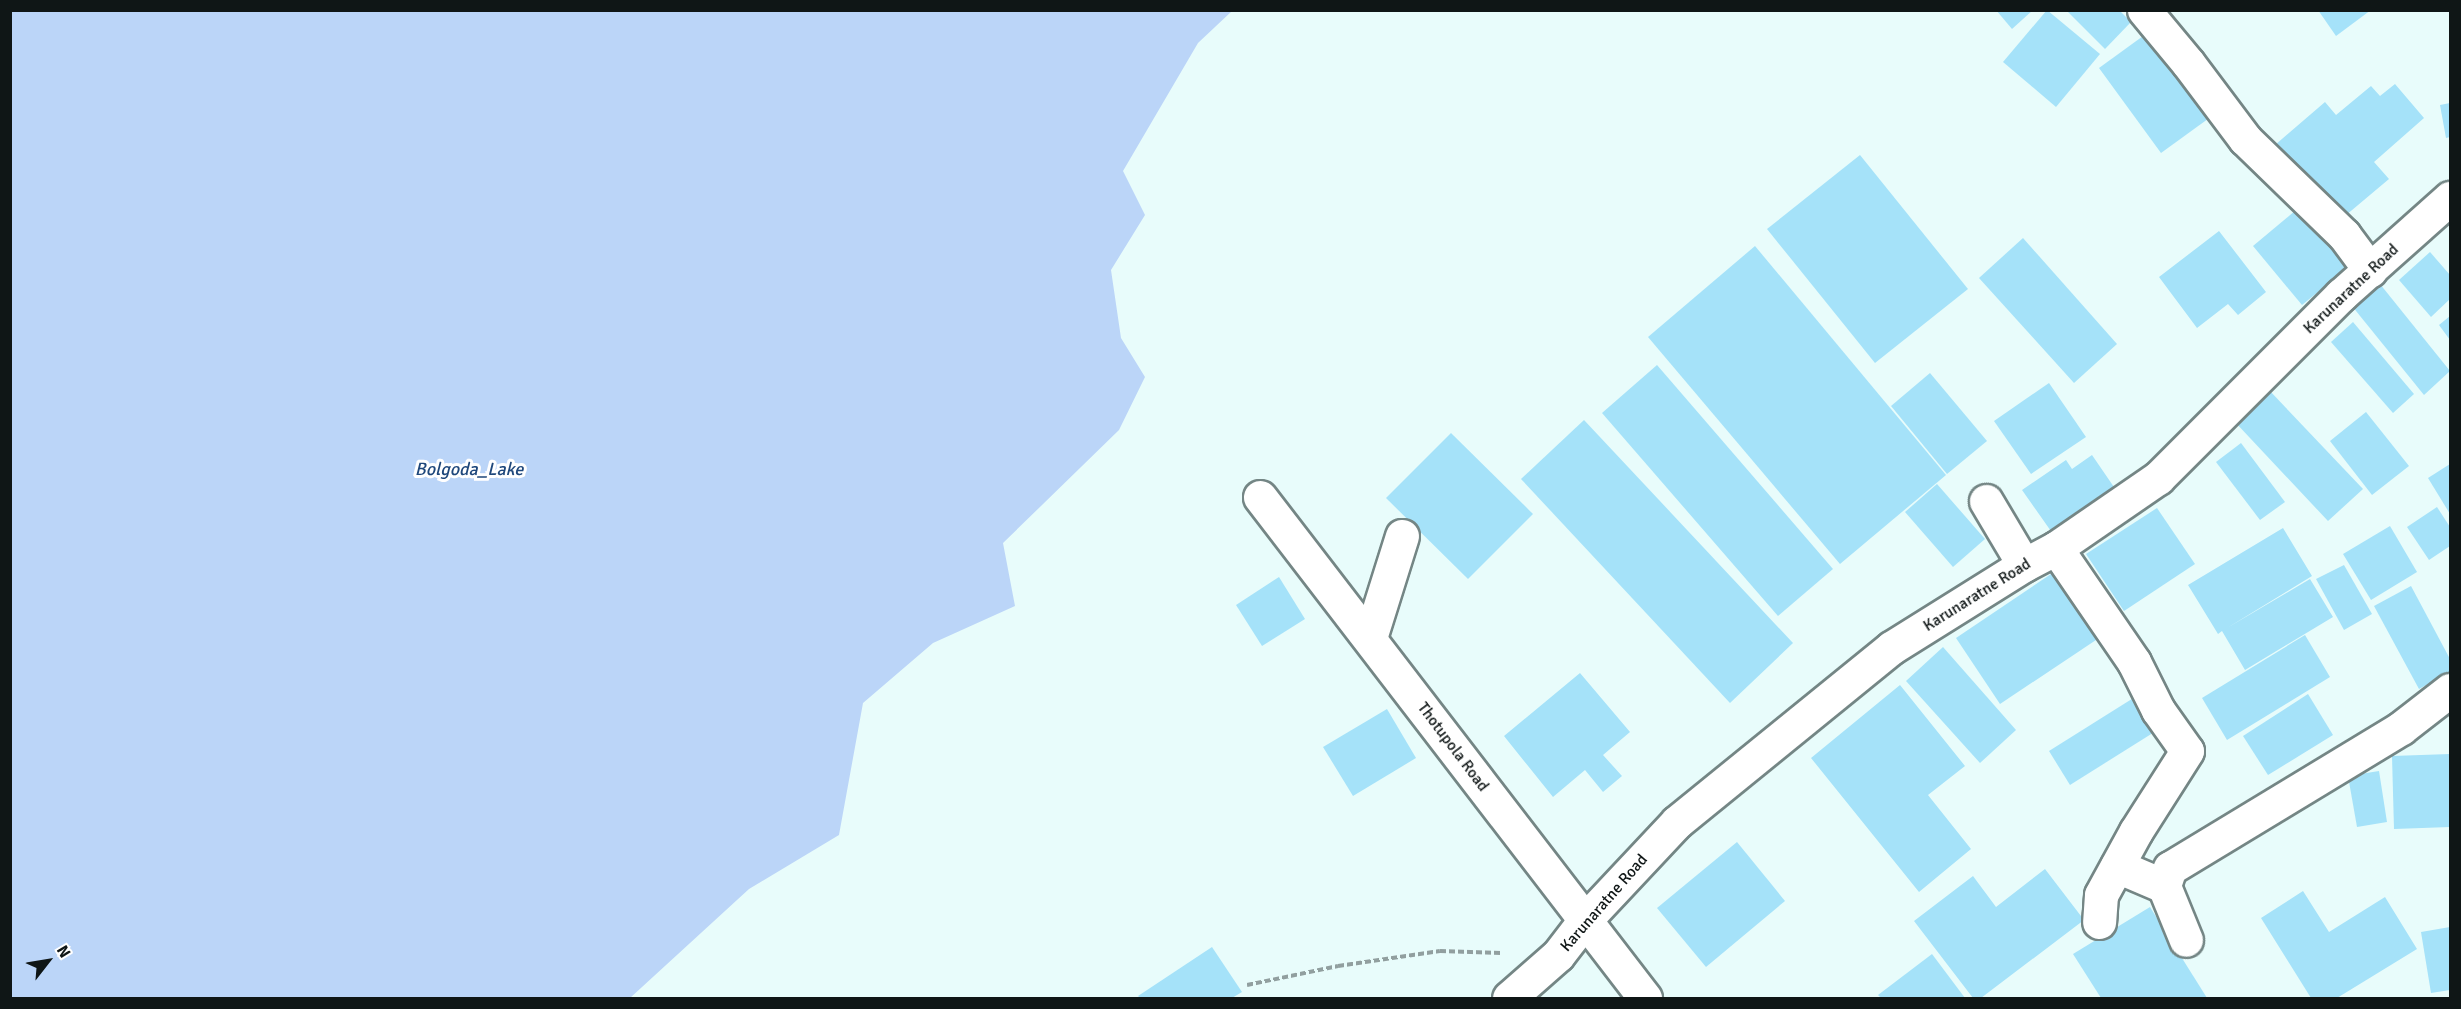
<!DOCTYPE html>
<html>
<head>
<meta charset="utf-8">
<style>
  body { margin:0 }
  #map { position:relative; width:2461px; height:1009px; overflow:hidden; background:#e8fcfb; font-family:Signika,sans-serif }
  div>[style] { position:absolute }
  .water>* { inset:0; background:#bbd5f8 }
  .building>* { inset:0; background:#a5e2f9 }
  .path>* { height:4px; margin-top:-2px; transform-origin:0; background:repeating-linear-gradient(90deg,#919f9f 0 6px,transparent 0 9px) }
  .roads { filter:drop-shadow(2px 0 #748685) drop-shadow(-2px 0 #748685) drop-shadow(0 2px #748685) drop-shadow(0 -2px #748685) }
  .street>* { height:33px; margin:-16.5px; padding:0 16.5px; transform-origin:16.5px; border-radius:16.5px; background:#fff }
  span { translate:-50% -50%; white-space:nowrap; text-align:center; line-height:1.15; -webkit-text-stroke:6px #fff; paint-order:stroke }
  .street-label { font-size:16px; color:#0f1616 }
  .water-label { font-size:18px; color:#1e477b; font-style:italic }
  .frame { position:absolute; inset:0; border:12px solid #0f1616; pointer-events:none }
  .north { position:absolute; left:18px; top:931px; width:60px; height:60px; -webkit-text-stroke:4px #fff; paint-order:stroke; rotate:59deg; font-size:16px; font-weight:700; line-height:24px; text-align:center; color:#0f1616 }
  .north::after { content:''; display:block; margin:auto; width:21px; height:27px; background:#0f1616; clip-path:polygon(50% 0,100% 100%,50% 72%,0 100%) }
</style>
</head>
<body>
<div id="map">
  <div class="water">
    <i style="clip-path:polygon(10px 11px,11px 10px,1232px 11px,1198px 43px,1123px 171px,1145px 215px,1111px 270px,1121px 338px,1145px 377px,1119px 430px,1003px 543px,1015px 606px,933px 643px,863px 703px,839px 835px,749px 889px,630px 998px,11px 998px)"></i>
  </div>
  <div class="building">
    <i style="clip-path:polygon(1996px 10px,2033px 10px,2012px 29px)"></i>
    <i style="clip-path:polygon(2047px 10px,2100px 54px,2056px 107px,2003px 62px)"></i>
    <i style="clip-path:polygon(2066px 10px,2119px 10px,2131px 22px,2105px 49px)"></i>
    <i style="clip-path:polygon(2318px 10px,2371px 10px,2336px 36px)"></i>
    <i style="clip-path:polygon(2150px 31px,2212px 116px,2161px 153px,2099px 68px)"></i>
    <i style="clip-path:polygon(2395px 84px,2424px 118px,2374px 162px,2389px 179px,2339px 221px,2275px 145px,2325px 102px,2336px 115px,2371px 86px,2380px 96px)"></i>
    <i style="clip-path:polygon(2450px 103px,2450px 137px,2446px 138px,2440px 105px)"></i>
    <i style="clip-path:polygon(1860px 155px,1968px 289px,1875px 363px,1767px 229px)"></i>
    <i style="clip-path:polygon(2302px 205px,2351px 265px,2302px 305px,2253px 246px)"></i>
    <i style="clip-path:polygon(2219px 231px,2266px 292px,2238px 315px,2228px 304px,2197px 328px,2159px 277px)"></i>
    <i style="clip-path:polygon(2023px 238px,2117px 344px,2074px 383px,1979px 278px)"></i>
    <i style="clip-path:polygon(1755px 246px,1946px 475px,1840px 564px,1648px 337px)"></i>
    <i style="clip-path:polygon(2430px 252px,2450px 275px,2450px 299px,2431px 317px,2399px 280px)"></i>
    <i style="clip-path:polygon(2380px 284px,2450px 371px,2424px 395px,2352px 306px)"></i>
    <i style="clip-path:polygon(2450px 316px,2450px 340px,2439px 325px)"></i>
    <i style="clip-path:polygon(2353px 322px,2414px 394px,2393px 413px,2331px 342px)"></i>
    <i style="clip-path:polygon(1657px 365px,1833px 569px,1778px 616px,1602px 413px)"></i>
    <i style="clip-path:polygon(1930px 373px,1987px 441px,1947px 474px,1891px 406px)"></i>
    <i style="clip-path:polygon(2049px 383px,2086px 437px,2031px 474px,1994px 421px)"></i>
    <i style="clip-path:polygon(2269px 390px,2363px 489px,2328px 521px,2235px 422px)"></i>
    <i style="clip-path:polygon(2366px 412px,2409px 466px,2372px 495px,2330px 441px)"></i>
    <i style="clip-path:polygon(1584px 420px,1793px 643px,1730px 703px,1521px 479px)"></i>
    <i style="clip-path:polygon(1451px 433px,1533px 514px,1468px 579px,1386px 498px)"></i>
    <i style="clip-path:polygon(2241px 443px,2285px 502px,2260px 520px,2216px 462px)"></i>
    <i style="clip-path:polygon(2092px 455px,2116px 490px,2053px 534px,2022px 490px,2066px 460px,2072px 469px)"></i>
    <i style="clip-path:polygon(2450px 464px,2450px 514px,2428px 478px)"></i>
    <i style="clip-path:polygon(1937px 484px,1985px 539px,1953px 567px,1905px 512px)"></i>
    <i style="clip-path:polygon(2437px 507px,2450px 527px,2450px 546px,2429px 560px,2407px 527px)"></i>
    <i style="clip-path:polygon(2157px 508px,2195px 564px,2124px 611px,2086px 554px)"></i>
    <i style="clip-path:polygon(2390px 526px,2417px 572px,2371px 600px,2343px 554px)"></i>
    <i style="clip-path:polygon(2283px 528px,2312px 576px,2227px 628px,2310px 579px,2333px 617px,2245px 670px,2222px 631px,2218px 634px,2188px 585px)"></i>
    <i style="clip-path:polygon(2344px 565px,2372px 614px,2344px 630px,2316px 579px)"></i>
    <i style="clip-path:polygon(2054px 572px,2099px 638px,2000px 704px,1956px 638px)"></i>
    <i style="clip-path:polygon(1279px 577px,1305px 619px,1262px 646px,1236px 605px)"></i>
    <i style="clip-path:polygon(2411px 586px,2450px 659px,2450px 672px,2419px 689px,2374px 606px)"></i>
    <i style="clip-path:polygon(2305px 635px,2330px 677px,2227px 740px,2202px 698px)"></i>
    <i style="clip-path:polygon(1943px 647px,2016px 730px,1980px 763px,1906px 681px)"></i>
    <i style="clip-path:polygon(1580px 673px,1630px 732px,1603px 755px,1622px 776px,1603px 792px,1585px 770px,1553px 797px,1504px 736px)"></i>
    <i style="clip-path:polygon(1900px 685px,1965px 766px,1928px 795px,1971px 849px,1919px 892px,1811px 758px)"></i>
    <i style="clip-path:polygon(2308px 694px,2333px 735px,2268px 775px,2243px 736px)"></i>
    <i style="clip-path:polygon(2135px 697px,2156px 731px,2070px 785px,2049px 751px)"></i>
    <i style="clip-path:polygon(1387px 709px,1416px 758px,1353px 796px,1323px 747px)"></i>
    <i style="clip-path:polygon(2450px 754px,2450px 827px,2394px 829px,2392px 756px)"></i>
    <i style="clip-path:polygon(2379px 771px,2387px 822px,2357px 827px,2348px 776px)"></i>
    <i style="clip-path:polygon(1737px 842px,1785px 901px,1706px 967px,1657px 908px)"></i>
    <i style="clip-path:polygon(2045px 869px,2084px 920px,1981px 998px,1973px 998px,1914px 921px,1973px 876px,1996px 907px)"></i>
    <i style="clip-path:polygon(2303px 891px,2329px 932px,2385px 897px,2417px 949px,2337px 998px,2311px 998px,2261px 918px)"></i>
    <i style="clip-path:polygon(2150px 907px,2207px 998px,2101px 998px,2073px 954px)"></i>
    <i style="clip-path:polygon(2450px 927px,2450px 990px,2431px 993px,2421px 932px)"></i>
    <i style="clip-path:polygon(1212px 947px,1242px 992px,1232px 998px,1140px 998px,1138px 996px)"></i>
    <i style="clip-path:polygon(1932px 954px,1965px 998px,1881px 998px,1878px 995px)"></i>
  </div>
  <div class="path">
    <i style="left:1247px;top:985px;width:93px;rotate:-11.8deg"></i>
    <i style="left:1338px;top:966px;width:103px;rotate:-8.4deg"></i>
    <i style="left:1440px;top:951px;width:61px;rotate:1.9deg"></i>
  </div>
  <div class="roads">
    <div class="street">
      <i style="left:2144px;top:10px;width:69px;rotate:50.3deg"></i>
      <i style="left:2188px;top:63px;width:95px;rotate:53.1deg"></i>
      <i style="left:2245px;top:139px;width:138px;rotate:44.1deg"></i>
      <i style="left:2344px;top:235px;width:44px;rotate:53.4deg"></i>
      <i style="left:1260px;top:497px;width:632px;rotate:52.46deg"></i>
      <i style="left:1986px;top:501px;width:74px;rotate:59.3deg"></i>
      <i style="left:2056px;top:548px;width:138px;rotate:55.6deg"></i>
      <i style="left:2134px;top:662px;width:54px;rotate:63.4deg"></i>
      <i style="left:2158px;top:710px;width:50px;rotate:54.7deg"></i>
      <i style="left:2187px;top:751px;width:95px;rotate:122.5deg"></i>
      <i style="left:2136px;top:831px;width:73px;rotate:118.7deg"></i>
      <i style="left:2101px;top:895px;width:27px;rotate:94deg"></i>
      <i style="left:1370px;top:638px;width:107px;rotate:-72.6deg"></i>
      <i style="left:2117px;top:866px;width:51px;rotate:23.1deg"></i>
      <i style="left:2164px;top:886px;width:19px;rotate:-72deg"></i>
      <i style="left:2170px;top:868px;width:270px;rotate:-31.2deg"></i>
      <i style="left:2401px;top:728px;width:62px;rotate:-37.8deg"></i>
      <i style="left:2164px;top:886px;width:58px;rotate:67.8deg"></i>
      <i style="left:1509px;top:998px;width:65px;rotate:-41.3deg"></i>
      <i style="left:1558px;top:955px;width:44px;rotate:-52.4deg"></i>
      <i style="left:1585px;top:920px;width:134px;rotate:-46.8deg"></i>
      <i style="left:1677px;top:822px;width:276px;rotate:-39.1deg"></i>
      <i style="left:1891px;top:648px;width:157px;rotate:-32deg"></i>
      <i style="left:2024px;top:565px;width:36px;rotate:-28deg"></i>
      <i style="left:2056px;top:548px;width:124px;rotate:-34.5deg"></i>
      <i style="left:2158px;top:478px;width:259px;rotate:-45deg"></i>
      <i style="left:2341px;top:295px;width:146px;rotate:-41.7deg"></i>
    </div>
  </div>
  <div class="street-label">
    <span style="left:2351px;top:289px;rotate:-43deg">Karunaratne Road</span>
    <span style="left:1977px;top:595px;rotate:-32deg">Karunaratne Road</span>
    <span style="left:1453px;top:747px;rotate:53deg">Thotupola Road</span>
    <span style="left:1604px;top:903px;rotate:-49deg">Karunaratne Road</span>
  </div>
  <div class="water-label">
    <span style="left:469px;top:469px">Bolgoda_Lake</span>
  </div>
  <div class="frame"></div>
  <div class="north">N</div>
</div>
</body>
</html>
